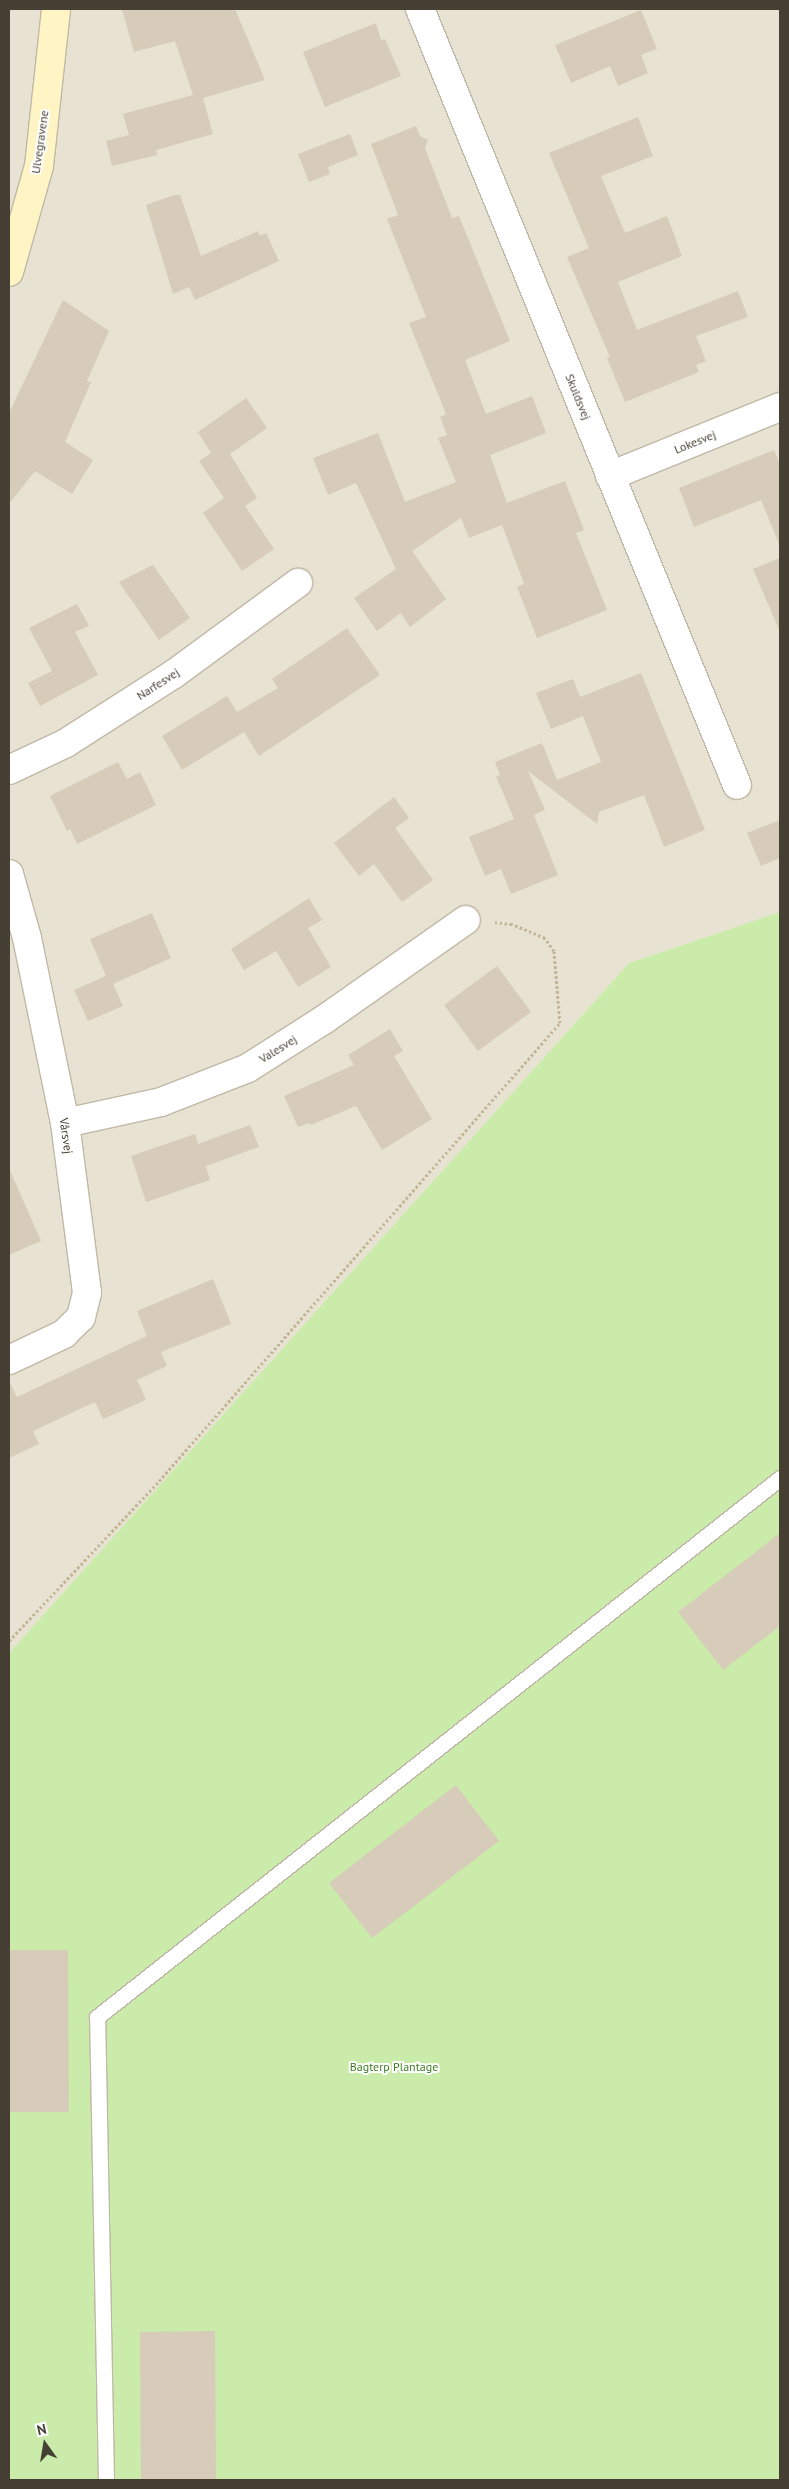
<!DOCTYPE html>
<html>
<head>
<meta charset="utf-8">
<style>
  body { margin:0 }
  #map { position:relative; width:789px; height:2489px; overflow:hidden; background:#f4f0e4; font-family:"PT Sans",sans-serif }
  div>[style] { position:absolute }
  .residential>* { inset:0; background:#e8e2d2 }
  .green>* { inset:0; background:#caebaa }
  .building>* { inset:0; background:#d6ccb9 }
  .path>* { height:3px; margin-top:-1.5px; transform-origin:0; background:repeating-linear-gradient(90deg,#c3b596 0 2.5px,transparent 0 5px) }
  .roads { filter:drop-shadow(1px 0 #c0b8a6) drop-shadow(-1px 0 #c0b8a6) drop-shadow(0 1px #c0b8a6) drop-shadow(0 -1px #c0b8a6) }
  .lane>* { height:15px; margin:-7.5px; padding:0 7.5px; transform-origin:7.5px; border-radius:7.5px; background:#fff }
  .street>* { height:28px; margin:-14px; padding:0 14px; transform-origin:14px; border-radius:14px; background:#fff }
  .secondary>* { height:28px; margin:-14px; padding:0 14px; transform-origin:14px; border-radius:14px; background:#fff4c3 }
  span { translate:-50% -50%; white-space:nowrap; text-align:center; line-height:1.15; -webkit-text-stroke:4px #fff; paint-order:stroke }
  .street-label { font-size:12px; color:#464034 }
  .park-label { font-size:12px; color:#407d23 }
  .frame { position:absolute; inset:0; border:10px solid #464034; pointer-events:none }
  .north { position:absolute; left:20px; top:2419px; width:50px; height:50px; -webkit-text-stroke:4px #fff; paint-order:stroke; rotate:347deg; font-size:14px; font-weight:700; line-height:20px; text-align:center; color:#464034 }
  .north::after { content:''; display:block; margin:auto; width:18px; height:22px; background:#464034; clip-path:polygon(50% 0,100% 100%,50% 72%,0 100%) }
</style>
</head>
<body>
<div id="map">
  <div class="residential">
    <i style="clip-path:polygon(9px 9px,780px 9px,780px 912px,629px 963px,9px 1653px)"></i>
  </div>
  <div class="green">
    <i style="clip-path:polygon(780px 912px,780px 2480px,9px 2480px,9px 1653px,629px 963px)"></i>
  </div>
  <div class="building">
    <i style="clip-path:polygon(122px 9px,235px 9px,265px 80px,203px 98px,213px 134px,156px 150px,157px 155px,112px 166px,106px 141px,129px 135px,123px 114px,193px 95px,175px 41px,134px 52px)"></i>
    <i style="clip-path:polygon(641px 10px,657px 49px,641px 55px,648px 73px,618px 86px,610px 66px,571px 83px,555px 45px)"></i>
    <i style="clip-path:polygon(376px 23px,381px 40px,385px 39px,401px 76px,325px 107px,303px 52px)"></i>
    <i style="clip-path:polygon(638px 117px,653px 156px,601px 176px,625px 233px,667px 216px,682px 256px,618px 282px,637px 330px,738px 291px,748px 317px,696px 336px,706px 361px,696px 365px,699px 372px,625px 402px,607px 358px,610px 357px,567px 257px,589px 248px,549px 153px)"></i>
    <i style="clip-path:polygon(416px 126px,420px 136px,428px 140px,425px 148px,452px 218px,459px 216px,510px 341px,465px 360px,486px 414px,532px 396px,546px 433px,490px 455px,507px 503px,565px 481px,584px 530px,576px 533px,607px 610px,537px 638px,517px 587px,524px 584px,502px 525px,469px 538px,461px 518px,412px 551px,446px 599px,410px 627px,401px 613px,377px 631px,354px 598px,396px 569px,356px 483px,328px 495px,313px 458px,378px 433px,405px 502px,456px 482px,438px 438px,447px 435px,440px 417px,446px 414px,409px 323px,426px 317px,387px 219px,398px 215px,371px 144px)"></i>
    <i style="clip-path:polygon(350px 134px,358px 155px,328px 167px,330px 174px,309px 182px,298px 154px)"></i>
    <i style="clip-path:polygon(174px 195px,180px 195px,201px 256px,258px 231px,260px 236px,266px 233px,279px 261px,195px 300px,189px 287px,173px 294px,146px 205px)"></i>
    <i style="clip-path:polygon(63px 300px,109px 331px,87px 381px,91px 382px,65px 442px,93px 460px,72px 494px,35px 471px,9px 504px,9px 413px)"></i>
    <i style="clip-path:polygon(246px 398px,267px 428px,230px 454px,257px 498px,245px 506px,274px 549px,242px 571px,203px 513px,224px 498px,199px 461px,211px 453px,198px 432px)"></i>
    <i style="clip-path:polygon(774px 450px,780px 464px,780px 546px,761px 500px,694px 527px,679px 488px)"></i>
    <i style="clip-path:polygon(780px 558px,780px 632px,753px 569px)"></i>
    <i style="clip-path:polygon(153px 565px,190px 618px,159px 640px,119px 582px)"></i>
    <i style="clip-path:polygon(77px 604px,89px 626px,75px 632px,98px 675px,40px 706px,28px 683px,52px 671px,29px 628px)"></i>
    <i style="clip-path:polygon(347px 628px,380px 675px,259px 756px,244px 732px,182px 770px,162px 736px,227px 696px,237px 712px,278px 688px,272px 679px)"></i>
    <i style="clip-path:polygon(641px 673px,705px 830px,664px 847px,644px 795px,599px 812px,597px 824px,528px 771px,545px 810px,534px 815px,558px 875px,511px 894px,501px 869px,485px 876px,469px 837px,514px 819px,496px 776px,500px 775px,495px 762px,542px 743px,557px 780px,601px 762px,583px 716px,551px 729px,536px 693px,573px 679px,580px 697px)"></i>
    <i style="clip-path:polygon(118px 762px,127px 779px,140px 772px,156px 805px,77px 844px,70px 829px,67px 831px,50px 796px)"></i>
    <i style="clip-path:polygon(394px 797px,409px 818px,395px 828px,433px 880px,402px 902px,374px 864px,359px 876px,334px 843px)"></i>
    <i style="clip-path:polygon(780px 820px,780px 858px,761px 866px,747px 833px)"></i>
    <i style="clip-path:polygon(309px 898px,322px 920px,308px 928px,331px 967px,298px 987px,276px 951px,244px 970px,231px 949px)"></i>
    <i style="clip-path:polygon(152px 913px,171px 958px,113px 984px,123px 1006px,88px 1021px,74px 990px,106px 976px,90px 939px)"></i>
    <i style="clip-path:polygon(497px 966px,531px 1012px,478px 1051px,444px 1005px)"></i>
    <i style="clip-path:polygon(390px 1029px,403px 1051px,394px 1056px,432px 1119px,382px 1150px,356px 1106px,311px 1125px,310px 1123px,298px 1127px,284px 1096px,354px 1065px,348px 1055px)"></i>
    <i style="clip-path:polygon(250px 1125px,259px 1147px,206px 1166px,210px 1180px,146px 1202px,131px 1156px,195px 1134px,198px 1144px)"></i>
    <i style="clip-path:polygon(9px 1168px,41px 1241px,9px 1255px)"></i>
    <i style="clip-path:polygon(213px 1279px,231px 1324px,161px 1352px,167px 1366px,137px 1380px,146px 1400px,103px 1419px,95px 1402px,33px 1431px,39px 1444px,9px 1458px,9px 1381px,17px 1397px,147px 1336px,137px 1311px)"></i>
    <i style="clip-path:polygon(780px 1533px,780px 1626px,723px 1670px,678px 1612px)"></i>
    <i style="clip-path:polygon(456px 1785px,499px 1841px,372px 1938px,329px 1883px)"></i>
    <i style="clip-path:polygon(9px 1950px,68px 1950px,69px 2112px,9px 2112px)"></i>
    <i style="clip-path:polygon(215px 2331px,216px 2480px,141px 2480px,140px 2332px)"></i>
  </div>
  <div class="path">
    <i style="left:9px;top:1641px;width:219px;rotate:-46.8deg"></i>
    <i style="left:159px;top:1481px;width:609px;rotate:-48.8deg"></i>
    <i style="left:560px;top:1023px;width:72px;rotate:-94.8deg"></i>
    <i style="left:554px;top:951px;width:16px;rotate:-125deg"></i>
    <i style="left:545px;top:938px;width:36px;rotate:-157deg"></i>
    <i style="left:512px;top:924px;width:18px;rotate:-174deg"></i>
  </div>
  <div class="roads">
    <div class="lane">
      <i style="left:106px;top:2480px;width:463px;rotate:-91.1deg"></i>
      <i style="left:97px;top:2017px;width:870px;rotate:-38.28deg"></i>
    </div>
    <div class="street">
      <i style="left:420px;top:9px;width:838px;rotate:67.78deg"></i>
      <i style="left:610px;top:476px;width:183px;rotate:-22.1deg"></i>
      <i style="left:9px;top:770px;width:63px;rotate:-25.3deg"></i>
      <i style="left:66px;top:743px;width:128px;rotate:-32.6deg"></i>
      <i style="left:174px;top:674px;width:154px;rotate:-36.3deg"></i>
      <i style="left:9px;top:874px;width:66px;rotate:74.3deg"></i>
      <i style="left:27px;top:938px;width:189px;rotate:78.4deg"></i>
      <i style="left:65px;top:1123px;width:171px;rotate:82.6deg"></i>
      <i style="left:87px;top:1293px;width:25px;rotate:104deg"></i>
      <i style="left:81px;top:1317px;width:24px;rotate:135deg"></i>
      <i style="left:64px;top:1334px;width:61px;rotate:154.7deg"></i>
      <i style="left:65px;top:1123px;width:98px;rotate:-12.3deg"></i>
      <i style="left:161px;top:1102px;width:93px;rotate:-21.3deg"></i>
      <i style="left:248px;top:1068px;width:91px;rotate:-32.5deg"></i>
      <i style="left:325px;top:1019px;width:172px;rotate:-35.1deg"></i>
    </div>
    <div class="secondary">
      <i style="left:9px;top:272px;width:110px;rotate:-74.2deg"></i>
      <i style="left:39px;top:166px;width:158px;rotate:-83.8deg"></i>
    </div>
  </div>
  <div class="street-label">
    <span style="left:40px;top:142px;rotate:-82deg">Ulvegravene</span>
    <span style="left:578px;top:397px;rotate:68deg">Skuldsvej</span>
    <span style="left:695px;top:442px;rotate:-22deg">Lokesvej</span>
    <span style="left:158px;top:684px;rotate:-33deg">Narfesvej</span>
    <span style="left:278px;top:1049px;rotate:-32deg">Valesvej</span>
    <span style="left:66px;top:1136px;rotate:82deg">Vårsvej</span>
  </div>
  <div class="park-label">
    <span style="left:394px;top:2067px">Bagterp Plantage</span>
  </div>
  <div class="frame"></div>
  <div class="north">N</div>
</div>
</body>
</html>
